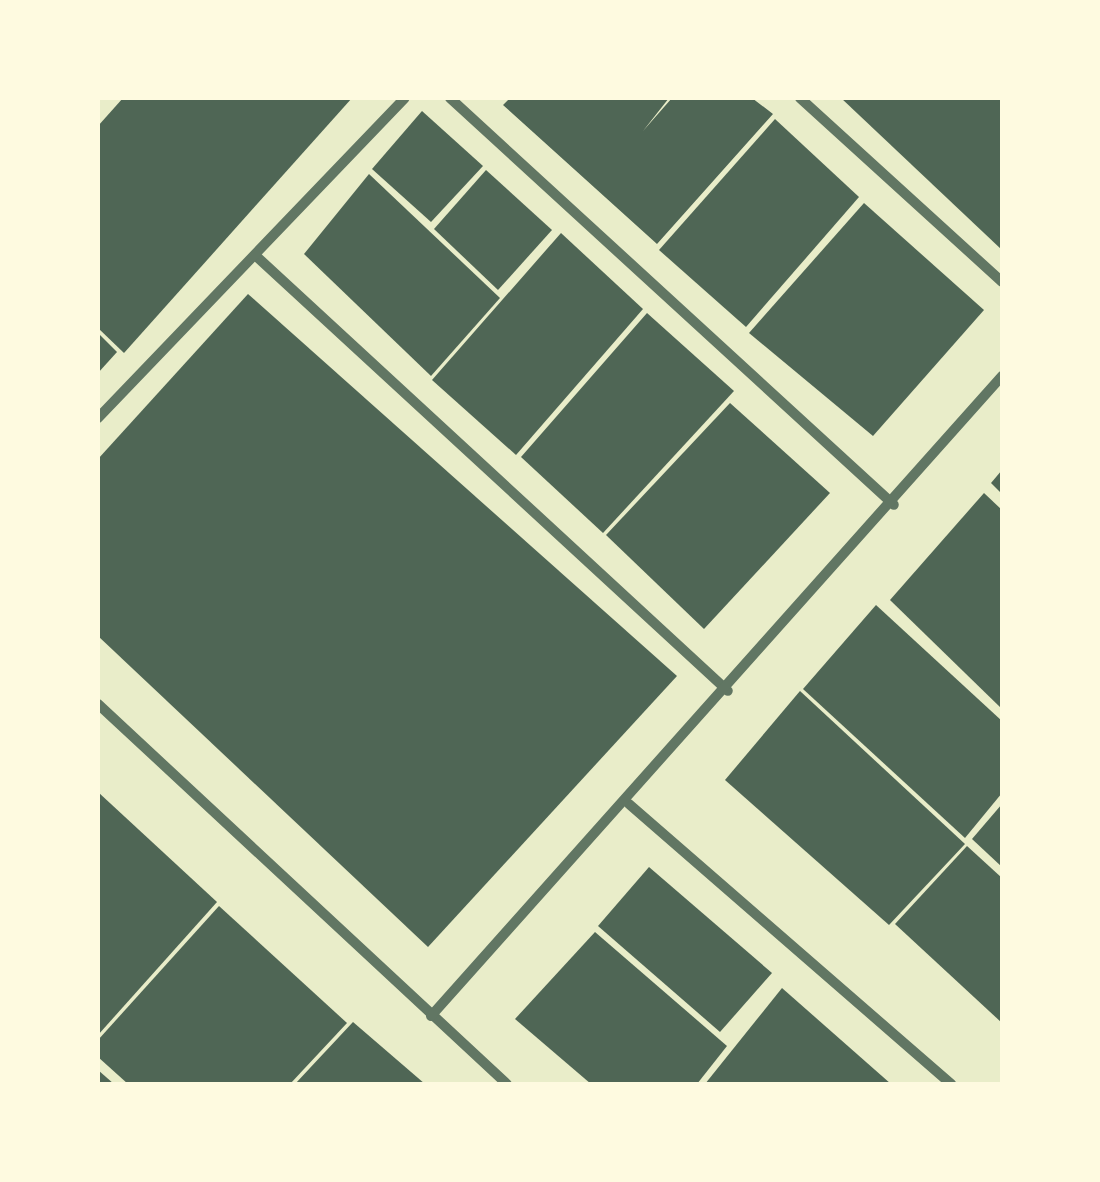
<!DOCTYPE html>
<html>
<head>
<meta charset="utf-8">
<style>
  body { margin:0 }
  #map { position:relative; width:1100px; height:1182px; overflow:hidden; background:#e9edc9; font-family:"Golos Text",sans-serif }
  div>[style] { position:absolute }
  .building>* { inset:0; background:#4f6655 }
  .minor>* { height:10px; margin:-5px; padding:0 5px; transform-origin:5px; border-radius:5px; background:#617663 }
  span { translate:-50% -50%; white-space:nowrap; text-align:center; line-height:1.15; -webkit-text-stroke:9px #fefae0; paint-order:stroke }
  .frame { position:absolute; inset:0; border:100px solid #fefae0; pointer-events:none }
</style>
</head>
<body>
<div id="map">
  <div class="building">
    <i style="clip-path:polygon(123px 98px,352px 98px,124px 353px,98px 328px,98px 126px)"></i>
    <i style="clip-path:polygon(510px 98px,669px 98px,643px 131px,672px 98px,752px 98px,773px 114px,657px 244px,503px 105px)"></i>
    <i style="clip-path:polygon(841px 98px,1002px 98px,1002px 250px)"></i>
    <i style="clip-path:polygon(422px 111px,483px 166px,431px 222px,372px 169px)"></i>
    <i style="clip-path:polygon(775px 119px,859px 197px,746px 327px,659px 250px)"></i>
    <i style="clip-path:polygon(486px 170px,552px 230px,498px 290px,434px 229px)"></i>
    <i style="clip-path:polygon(369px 174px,500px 298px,431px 376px,304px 254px)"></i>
    <i style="clip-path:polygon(864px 203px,984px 310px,873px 436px,749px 333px)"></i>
    <i style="clip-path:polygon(561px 233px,643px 309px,516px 455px,432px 380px)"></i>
    <i style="clip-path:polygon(248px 294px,677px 676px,428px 947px,98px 636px,98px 459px)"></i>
    <i style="clip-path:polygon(647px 313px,734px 391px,603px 533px,521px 457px)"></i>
    <i style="clip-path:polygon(98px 333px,117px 352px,98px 373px)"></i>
    <i style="clip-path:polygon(730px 403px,830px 493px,704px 629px,606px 535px)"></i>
    <i style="clip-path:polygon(1002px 470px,1002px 494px,991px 483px)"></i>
    <i style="clip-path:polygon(984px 493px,1002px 510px,1002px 709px,890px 600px)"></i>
    <i style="clip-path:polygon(876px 605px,1002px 721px,1002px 793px,965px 838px,803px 689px)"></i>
    <i style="clip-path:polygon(800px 691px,965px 844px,889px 925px,725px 780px)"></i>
    <i style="clip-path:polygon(98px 792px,217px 902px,98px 1035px)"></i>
    <i style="clip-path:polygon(1002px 804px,1002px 867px,972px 839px)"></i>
    <i style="clip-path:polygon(967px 846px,1002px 878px,1002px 1023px,895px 924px)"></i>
    <i style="clip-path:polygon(649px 867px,772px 973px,720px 1032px,598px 926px)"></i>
    <i style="clip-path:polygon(219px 906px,347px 1023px,290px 1084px,128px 1084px,98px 1057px,98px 1040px)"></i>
    <i style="clip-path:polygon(595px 932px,727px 1046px,697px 1084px,591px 1084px,515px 1019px)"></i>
    <i style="clip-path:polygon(782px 988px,891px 1084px,705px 1084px)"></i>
    <i style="clip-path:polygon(353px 1022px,425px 1084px,295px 1084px)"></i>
    <i style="clip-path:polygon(98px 1070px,114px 1084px,98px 1084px)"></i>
  </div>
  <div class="minor">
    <i style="left:450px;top:98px;width:602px;rotate:42.51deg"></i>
    <i style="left:800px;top:98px;width:273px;rotate:42.3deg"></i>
    <i style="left:255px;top:255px;width:643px;rotate:42.67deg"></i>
    <i style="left:98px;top:418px;width:443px;rotate:-46.2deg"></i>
    <i style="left:98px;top:704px;width:558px;rotate:42.9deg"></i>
    <i style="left:629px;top:804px;width:427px;rotate:41deg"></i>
    <i style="left:431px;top:1016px;width:858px;rotate:-48.26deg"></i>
  </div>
  <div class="frame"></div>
</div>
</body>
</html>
